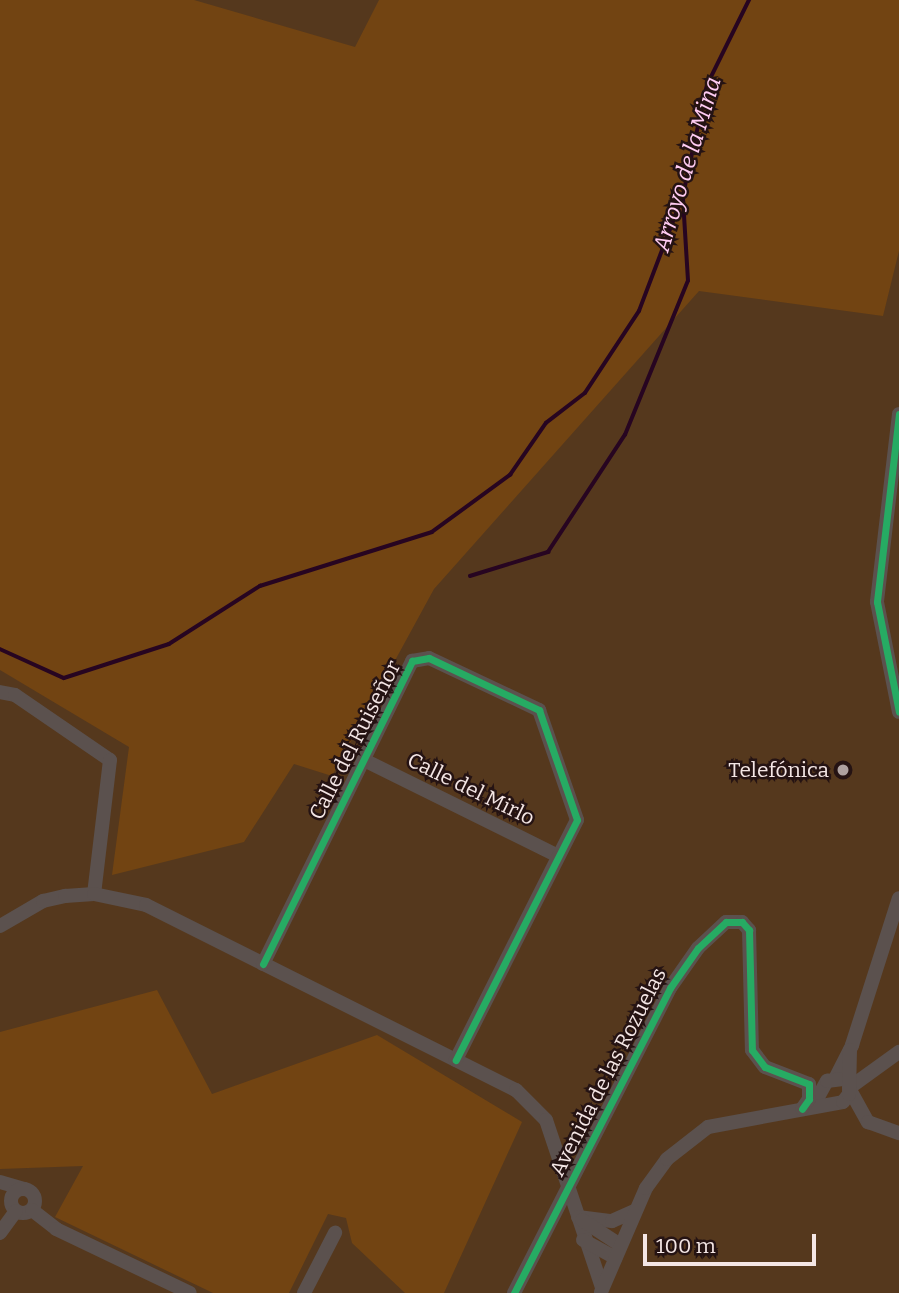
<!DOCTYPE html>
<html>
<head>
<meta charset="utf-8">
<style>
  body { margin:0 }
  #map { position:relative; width:899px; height:1293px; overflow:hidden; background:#2b2121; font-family:Bitter,serif }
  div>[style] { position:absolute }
  .green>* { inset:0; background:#55381d }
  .forest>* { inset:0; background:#724412 }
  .stream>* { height:3.5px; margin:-1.75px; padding:0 1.75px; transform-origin:1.75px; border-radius:1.75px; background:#270521 }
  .minor>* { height:14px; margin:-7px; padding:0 7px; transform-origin:7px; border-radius:7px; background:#5b514e }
  .minor>.ring { margin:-7px; padding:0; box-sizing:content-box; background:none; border:14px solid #5b514e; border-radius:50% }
  .cycleway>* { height:7px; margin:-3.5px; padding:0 3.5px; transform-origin:3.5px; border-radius:3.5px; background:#26ab63 }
  .dots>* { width:19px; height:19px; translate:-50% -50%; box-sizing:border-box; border:4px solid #251313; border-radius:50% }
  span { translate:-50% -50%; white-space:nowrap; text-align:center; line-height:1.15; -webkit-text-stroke:5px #251313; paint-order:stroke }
  .street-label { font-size:21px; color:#f4e6e5 }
  .poi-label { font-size:21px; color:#f4e6e5 }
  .right { translate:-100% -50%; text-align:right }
  .water-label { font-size:23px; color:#ffccf2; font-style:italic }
  .scale { position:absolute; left:643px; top:1234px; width:173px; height:32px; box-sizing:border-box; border:4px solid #f4e6e5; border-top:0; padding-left:9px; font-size:21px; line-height:24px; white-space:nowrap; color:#f4e6e5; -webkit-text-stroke:5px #251313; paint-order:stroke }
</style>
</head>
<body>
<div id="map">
  <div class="green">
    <i style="clip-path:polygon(0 0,899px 0,899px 1293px,0 1293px)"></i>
  </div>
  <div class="forest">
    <i style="clip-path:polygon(0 0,194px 0,355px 47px,379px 0,899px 0,899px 251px,883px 316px,699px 291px,434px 589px,332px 776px,294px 764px,244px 842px,112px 875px,129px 747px,0 670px)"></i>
    <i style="clip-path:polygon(157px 990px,212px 1094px,377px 1035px,522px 1122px,444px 1293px,405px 1293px,352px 1243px,346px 1218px,328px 1214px,289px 1293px,213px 1293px,55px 1217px,83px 1166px,0 1169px,0 1032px)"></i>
  </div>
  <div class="stream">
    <i style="left:470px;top:576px;width:82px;rotate:-17.1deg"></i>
    <i style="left:548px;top:552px;width:140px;rotate:-56.7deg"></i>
    <i style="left:625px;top:435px;width:166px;rotate:-67.8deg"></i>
    <i style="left:688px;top:281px;width:82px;rotate:-93.5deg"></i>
    <i style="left:0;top:649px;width:70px;rotate:24.4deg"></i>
    <i style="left:64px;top:678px;width:110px;rotate:-17.9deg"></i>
    <i style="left:169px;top:644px;width:108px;rotate:-32.5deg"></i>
    <i style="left:260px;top:586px;width:180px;rotate:-17.4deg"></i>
    <i style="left:432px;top:532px;width:97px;rotate:-36.2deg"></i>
    <i style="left:510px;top:475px;width:63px;rotate:-55.3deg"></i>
    <i style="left:546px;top:423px;width:49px;rotate:-37.6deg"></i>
    <i style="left:585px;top:393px;width:98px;rotate:-56.6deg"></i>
    <i style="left:639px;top:311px;width:124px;rotate:-69.2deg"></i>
    <i style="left:683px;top:195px;width:113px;rotate:-77.7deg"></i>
    <i style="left:707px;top:85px;width:95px;rotate:-63.7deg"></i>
  </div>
  <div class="minor">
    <i style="left:899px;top:414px;width:189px;rotate:96.7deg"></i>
    <i style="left:877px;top:602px;width:112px;rotate:78.7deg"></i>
    <i style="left:0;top:692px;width:15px;rotate:11deg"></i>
    <i style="left:15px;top:695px;width:115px;rotate:34.4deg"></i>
    <i style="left:110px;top:760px;width:135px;rotate:96.8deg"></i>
    <i style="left:364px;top:760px;width:216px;rotate:26.3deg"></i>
    <i style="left:0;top:926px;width:50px;rotate:-30.2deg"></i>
    <i style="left:43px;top:901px;width:23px;rotate:-13deg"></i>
    <i style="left:65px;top:896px;width:29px;rotate:-4deg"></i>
    <i style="left:94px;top:894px;width:53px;rotate:11.9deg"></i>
    <i style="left:146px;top:905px;width:414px;rotate:26.6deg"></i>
    <i style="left:516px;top:1090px;width:42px;rotate:45deg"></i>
    <i style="left:546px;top:1120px;width:176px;rotate:71.5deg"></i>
    <i style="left:263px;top:964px;width:338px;rotate:-63.8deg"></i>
    <i style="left:412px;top:661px;width:17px;rotate:-10deg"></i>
    <i style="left:429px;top:658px;width:122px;rotate:25.3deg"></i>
    <i style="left:539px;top:710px;width:116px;rotate:70.9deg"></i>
    <i style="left:577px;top:820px;width:269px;rotate:116.8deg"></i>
    <i style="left:836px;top:1077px;width:36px;rotate:-63deg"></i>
    <i style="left:852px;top:1045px;width:154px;rotate:-72.3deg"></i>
    <i style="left:849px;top:1088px;width:62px;rotate:-35.8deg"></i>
    <i style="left:850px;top:1090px;width:37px;rotate:61deg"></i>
    <i style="left:868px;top:1122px;width:33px;rotate:20deg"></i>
    <i style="left:813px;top:1106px;width:29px;rotate:-61deg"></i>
    <i style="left:827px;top:1081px;width:16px;rotate:-7deg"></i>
    <i style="left:0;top:1182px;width:25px;rotate:16deg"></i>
    <i class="ring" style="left:11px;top:1189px;width:10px;height:10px"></i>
    <i style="left:32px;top:1210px;width:31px;rotate:38deg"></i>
    <i style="left:56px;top:1229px;width:148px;rotate:25.5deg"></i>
    <i style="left:578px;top:1217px;width:34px;rotate:7deg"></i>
    <i style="left:612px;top:1221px;width:24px;rotate:-24deg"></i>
    <i style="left:582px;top:1220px;width:45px;rotate:33.3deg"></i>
    <i style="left:0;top:1233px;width:27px;rotate:-54deg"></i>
    <i style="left:583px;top:1240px;width:37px;rotate:29deg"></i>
    <i style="left:601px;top:1292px;width:113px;rotate:-66.6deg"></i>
    <i style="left:646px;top:1188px;width:36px;rotate:-54deg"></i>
    <i style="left:667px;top:1159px;width:52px;rotate:-38deg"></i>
    <i style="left:708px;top:1127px;width:137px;rotate:-10.5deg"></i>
    <i style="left:843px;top:1102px;width:10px;rotate:-53deg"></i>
    <i style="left:849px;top:1094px;width:44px;rotate:-88.7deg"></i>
    <i style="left:304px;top:1293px;width:68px;rotate:-62.7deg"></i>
    <i style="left:514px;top:1293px;width:343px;rotate:-62.9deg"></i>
    <i style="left:670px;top:988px;width:49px;rotate:-55deg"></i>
    <i style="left:698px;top:948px;width:38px;rotate:-43deg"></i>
    <i style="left:726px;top:922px;width:16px"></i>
    <i style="left:742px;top:922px;width:11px;rotate:49deg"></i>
    <i style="left:749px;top:930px;width:120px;rotate:88.6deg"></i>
    <i style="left:752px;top:1050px;width:21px;rotate:53deg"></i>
    <i style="left:765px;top:1067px;width:47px;rotate:21.1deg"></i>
    <i style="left:809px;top:1084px;width:15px;rotate:90deg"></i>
    <i style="left:809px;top:1099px;width:12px;rotate:125deg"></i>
  </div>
  <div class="cycleway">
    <i style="left:899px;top:414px;width:189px;rotate:96.7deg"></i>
    <i style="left:877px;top:602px;width:112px;rotate:78.7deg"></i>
    <i style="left:263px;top:964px;width:338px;rotate:-63.8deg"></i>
    <i style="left:412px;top:661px;width:17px;rotate:-10deg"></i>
    <i style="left:429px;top:658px;width:122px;rotate:25.3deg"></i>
    <i style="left:539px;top:710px;width:116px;rotate:70.9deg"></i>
    <i style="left:577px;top:820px;width:269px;rotate:116.8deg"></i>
    <i style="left:514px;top:1293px;width:343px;rotate:-62.9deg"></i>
    <i style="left:670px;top:988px;width:49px;rotate:-55deg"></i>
    <i style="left:698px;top:948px;width:38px;rotate:-43deg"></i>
    <i style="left:726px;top:922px;width:16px"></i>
    <i style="left:742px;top:922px;width:11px;rotate:49deg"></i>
    <i style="left:749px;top:930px;width:120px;rotate:88.6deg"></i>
    <i style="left:752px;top:1050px;width:21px;rotate:53deg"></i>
    <i style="left:765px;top:1067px;width:47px;rotate:21.1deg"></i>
    <i style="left:809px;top:1084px;width:15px;rotate:90deg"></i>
    <i style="left:809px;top:1099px;width:12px;rotate:125deg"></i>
  </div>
  <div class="dots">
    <i style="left:843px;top:770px;background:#aea1a0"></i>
  </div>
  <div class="street-label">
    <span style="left:355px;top:740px;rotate:-63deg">Calle del Ruiseñor</span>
    <span style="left:471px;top:789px;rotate:26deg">Calle del Mirlo</span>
    <span style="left:608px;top:1072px;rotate:-63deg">Avenida de las Rozuelas</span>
  </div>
  <div class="poi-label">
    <span class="right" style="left:829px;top:770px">Telefónica</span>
  </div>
  <div class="water-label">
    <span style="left:687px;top:164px;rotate:-73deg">Arroyo de la Mina</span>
  </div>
  <div class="scale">100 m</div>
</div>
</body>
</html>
